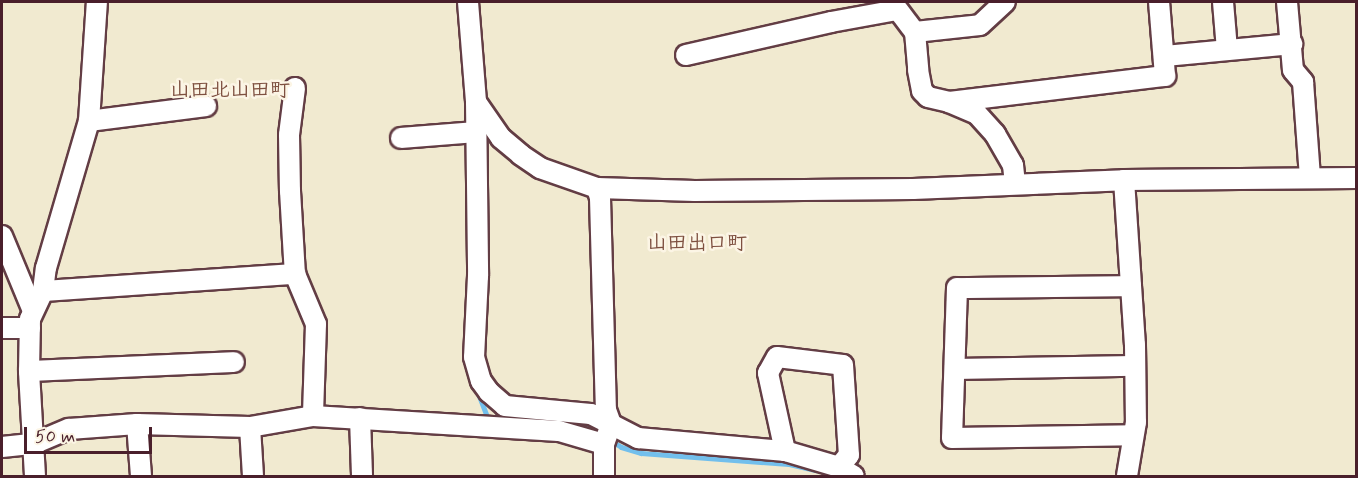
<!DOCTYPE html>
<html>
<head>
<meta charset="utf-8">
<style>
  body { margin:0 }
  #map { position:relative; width:1358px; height:478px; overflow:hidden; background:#f1ead0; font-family:Mynerve,"Klee One",sans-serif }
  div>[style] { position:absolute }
  .stream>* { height:5px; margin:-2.5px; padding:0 2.5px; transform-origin:2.5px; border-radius:2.5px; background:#72bfec }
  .roads { filter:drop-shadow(2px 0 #633d44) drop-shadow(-2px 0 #633d44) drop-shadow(0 2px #633d44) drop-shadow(0 -2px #633d44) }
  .minor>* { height:20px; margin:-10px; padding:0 10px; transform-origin:10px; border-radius:10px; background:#fff }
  span { translate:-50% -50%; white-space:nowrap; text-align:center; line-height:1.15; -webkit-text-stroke:5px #fcf5e5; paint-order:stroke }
  .neighbourhood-label { font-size:20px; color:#7e5040; font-weight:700 }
  .frame { position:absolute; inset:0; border:3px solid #4a1f2b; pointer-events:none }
  .scale { position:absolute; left:24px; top:427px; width:128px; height:27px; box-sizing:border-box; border:3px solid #4a1f2b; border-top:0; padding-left:8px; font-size:18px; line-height:21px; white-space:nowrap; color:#4a1f2b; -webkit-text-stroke:4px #fcf5e5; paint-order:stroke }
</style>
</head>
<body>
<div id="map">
  <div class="stream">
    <i style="left:476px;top:388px;width:34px;rotate:69deg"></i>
    <i style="left:525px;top:419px;width:53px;rotate:4.3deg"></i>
    <i style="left:578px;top:423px;width:27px;rotate:27deg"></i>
    <i style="left:36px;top:431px;width:35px;rotate:-16deg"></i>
    <i style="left:610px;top:440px;width:13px;rotate:32deg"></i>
    <i style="left:621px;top:447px;width:21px;rotate:17deg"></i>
    <i style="left:641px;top:453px;width:148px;rotate:4.3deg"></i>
    <i style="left:789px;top:464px;width:28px;rotate:13deg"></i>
  </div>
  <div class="roads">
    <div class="minor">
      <i style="left:468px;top:2px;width:100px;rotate:85.4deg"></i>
      <i style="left:476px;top:102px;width:174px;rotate:89.3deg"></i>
      <i style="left:478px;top:276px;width:81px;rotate:92.8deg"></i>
      <i style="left:474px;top:357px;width:25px;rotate:74deg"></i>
      <i style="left:481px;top:381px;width:14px;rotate:54deg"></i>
      <i style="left:489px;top:392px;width:21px;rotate:41deg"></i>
      <i style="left:505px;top:406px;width:86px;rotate:5.3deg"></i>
      <i style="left:591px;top:414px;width:53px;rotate:27.1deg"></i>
      <i style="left:638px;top:438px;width:148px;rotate:5.1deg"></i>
      <i style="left:785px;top:451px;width:56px;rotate:16.5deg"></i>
      <i style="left:839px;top:467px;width:17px;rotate:31deg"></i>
      <i style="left:892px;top:2px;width:38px;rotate:53deg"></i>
      <i style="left:915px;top:32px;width:38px;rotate:85deg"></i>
      <i style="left:918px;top:70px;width:21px;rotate:79deg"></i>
      <i style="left:922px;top:91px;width:8px;rotate:45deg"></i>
      <i style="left:928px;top:97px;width:22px;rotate:13deg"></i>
      <i style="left:949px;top:102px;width:30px;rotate:23deg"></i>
      <i style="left:977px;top:114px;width:27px;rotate:48deg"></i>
      <i style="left:995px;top:134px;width:36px;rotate:60deg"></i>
      <i style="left:1013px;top:165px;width:18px;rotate:84deg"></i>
      <i style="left:1223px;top:2px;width:48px;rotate:85.2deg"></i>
      <i style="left:1287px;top:2px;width:68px;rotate:85deg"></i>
      <i style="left:1293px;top:70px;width:16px;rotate:50deg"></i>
      <i style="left:1303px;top:82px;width:96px;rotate:85.8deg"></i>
      <i style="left:915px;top:32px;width:65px;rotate:-6.1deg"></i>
      <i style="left:980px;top:25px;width:34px;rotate:-43deg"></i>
      <i style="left:686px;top:55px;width:149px;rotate:-12.8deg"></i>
      <i style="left:831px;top:22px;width:67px;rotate:-10.3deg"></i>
      <i style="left:1165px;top:56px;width:128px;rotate:-5.4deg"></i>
      <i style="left:295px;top:88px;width:47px;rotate:97.3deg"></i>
      <i style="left:289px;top:135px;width:56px;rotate:89deg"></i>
      <i style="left:290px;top:191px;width:83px;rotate:86.6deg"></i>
      <i style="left:295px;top:274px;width:54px;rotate:67.2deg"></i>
      <i style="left:316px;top:324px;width:92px;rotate:91.9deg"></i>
      <i style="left:476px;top:102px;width:44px;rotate:55.2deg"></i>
      <i style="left:501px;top:138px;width:26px;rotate:40deg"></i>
      <i style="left:521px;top:155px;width:23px;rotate:34deg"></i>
      <i style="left:540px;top:168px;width:60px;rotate:19.3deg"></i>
      <i style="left:597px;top:188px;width:98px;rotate:1.8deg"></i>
      <i style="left:695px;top:191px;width:218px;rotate:-0.5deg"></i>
      <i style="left:913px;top:189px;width:211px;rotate:-2.4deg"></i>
      <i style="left:1124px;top:180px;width:232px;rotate:-0.5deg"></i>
      <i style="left:949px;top:102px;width:218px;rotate:-6.9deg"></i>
      <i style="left:1165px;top:76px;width:74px;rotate:-94.6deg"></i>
      <i style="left:89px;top:121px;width:118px;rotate:-7.3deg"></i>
      <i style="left:401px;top:138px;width:75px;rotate:-4.6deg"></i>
      <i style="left:1124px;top:180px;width:165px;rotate:86.2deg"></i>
      <i style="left:1135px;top:345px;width:77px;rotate:89.3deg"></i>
      <i style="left:1136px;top:422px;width:55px;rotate:99.5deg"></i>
      <i style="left:597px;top:188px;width:10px;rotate:73deg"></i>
      <i style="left:600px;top:198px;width:212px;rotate:88.4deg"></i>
      <i style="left:606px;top:410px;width:15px;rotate:70deg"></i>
      <i style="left:611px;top:424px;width:21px;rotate:109deg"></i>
      <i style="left:604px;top:444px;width:32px;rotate:90deg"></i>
      <i style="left:2px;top:236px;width:81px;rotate:67.5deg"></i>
      <i style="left:1131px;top:286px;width:174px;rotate:179.3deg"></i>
      <i style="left:957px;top:288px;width:150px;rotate:91.9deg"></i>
      <i style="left:952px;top:438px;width:181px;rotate:-0.9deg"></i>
      <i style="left:43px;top:291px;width:253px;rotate:-3.9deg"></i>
      <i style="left:2px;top:328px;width:28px"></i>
      <i style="left:955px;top:369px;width:179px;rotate:-1deg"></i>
      <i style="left:29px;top:371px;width:205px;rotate:-2.5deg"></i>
      <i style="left:360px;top:418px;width:58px;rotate:88deg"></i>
      <i style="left:137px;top:424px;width:52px;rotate:85.6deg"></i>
      <i style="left:250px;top:427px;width:49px;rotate:86.5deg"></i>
      <i style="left:2px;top:447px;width:31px;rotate:-6deg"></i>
      <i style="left:33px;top:444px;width:39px;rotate:-23deg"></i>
      <i style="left:69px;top:429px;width:68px;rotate:-4.2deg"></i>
      <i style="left:137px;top:424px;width:113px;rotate:1.5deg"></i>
      <i style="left:250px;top:427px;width:64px;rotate:-9.9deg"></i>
      <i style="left:313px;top:416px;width:246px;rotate:3.5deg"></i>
      <i style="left:559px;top:431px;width:47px;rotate:16.1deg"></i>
      <i style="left:785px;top:451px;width:80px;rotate:-102.3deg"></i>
      <i style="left:768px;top:373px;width:18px;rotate:-61deg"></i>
      <i style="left:777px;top:357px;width:66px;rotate:6.9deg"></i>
      <i style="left:843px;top:365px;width:90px;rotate:86.2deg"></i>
      <i style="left:849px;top:455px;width:16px;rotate:130deg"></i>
      <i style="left:35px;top:476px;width:105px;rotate:-93.3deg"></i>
      <i style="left:29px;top:371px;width:52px;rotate:-88.9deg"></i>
      <i style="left:30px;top:319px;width:31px;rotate:-65deg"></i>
      <i style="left:43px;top:291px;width:23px;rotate:-83deg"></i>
      <i style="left:46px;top:268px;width:153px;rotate:-73.7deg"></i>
      <i style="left:89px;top:121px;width:119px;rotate:-86.2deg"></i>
    </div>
  </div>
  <div class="neighbourhood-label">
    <span style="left:230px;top:90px">山田北山田町</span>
    <span style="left:697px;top:243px">山田出口町</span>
  </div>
  <div class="frame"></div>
  <div class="scale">50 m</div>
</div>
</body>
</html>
